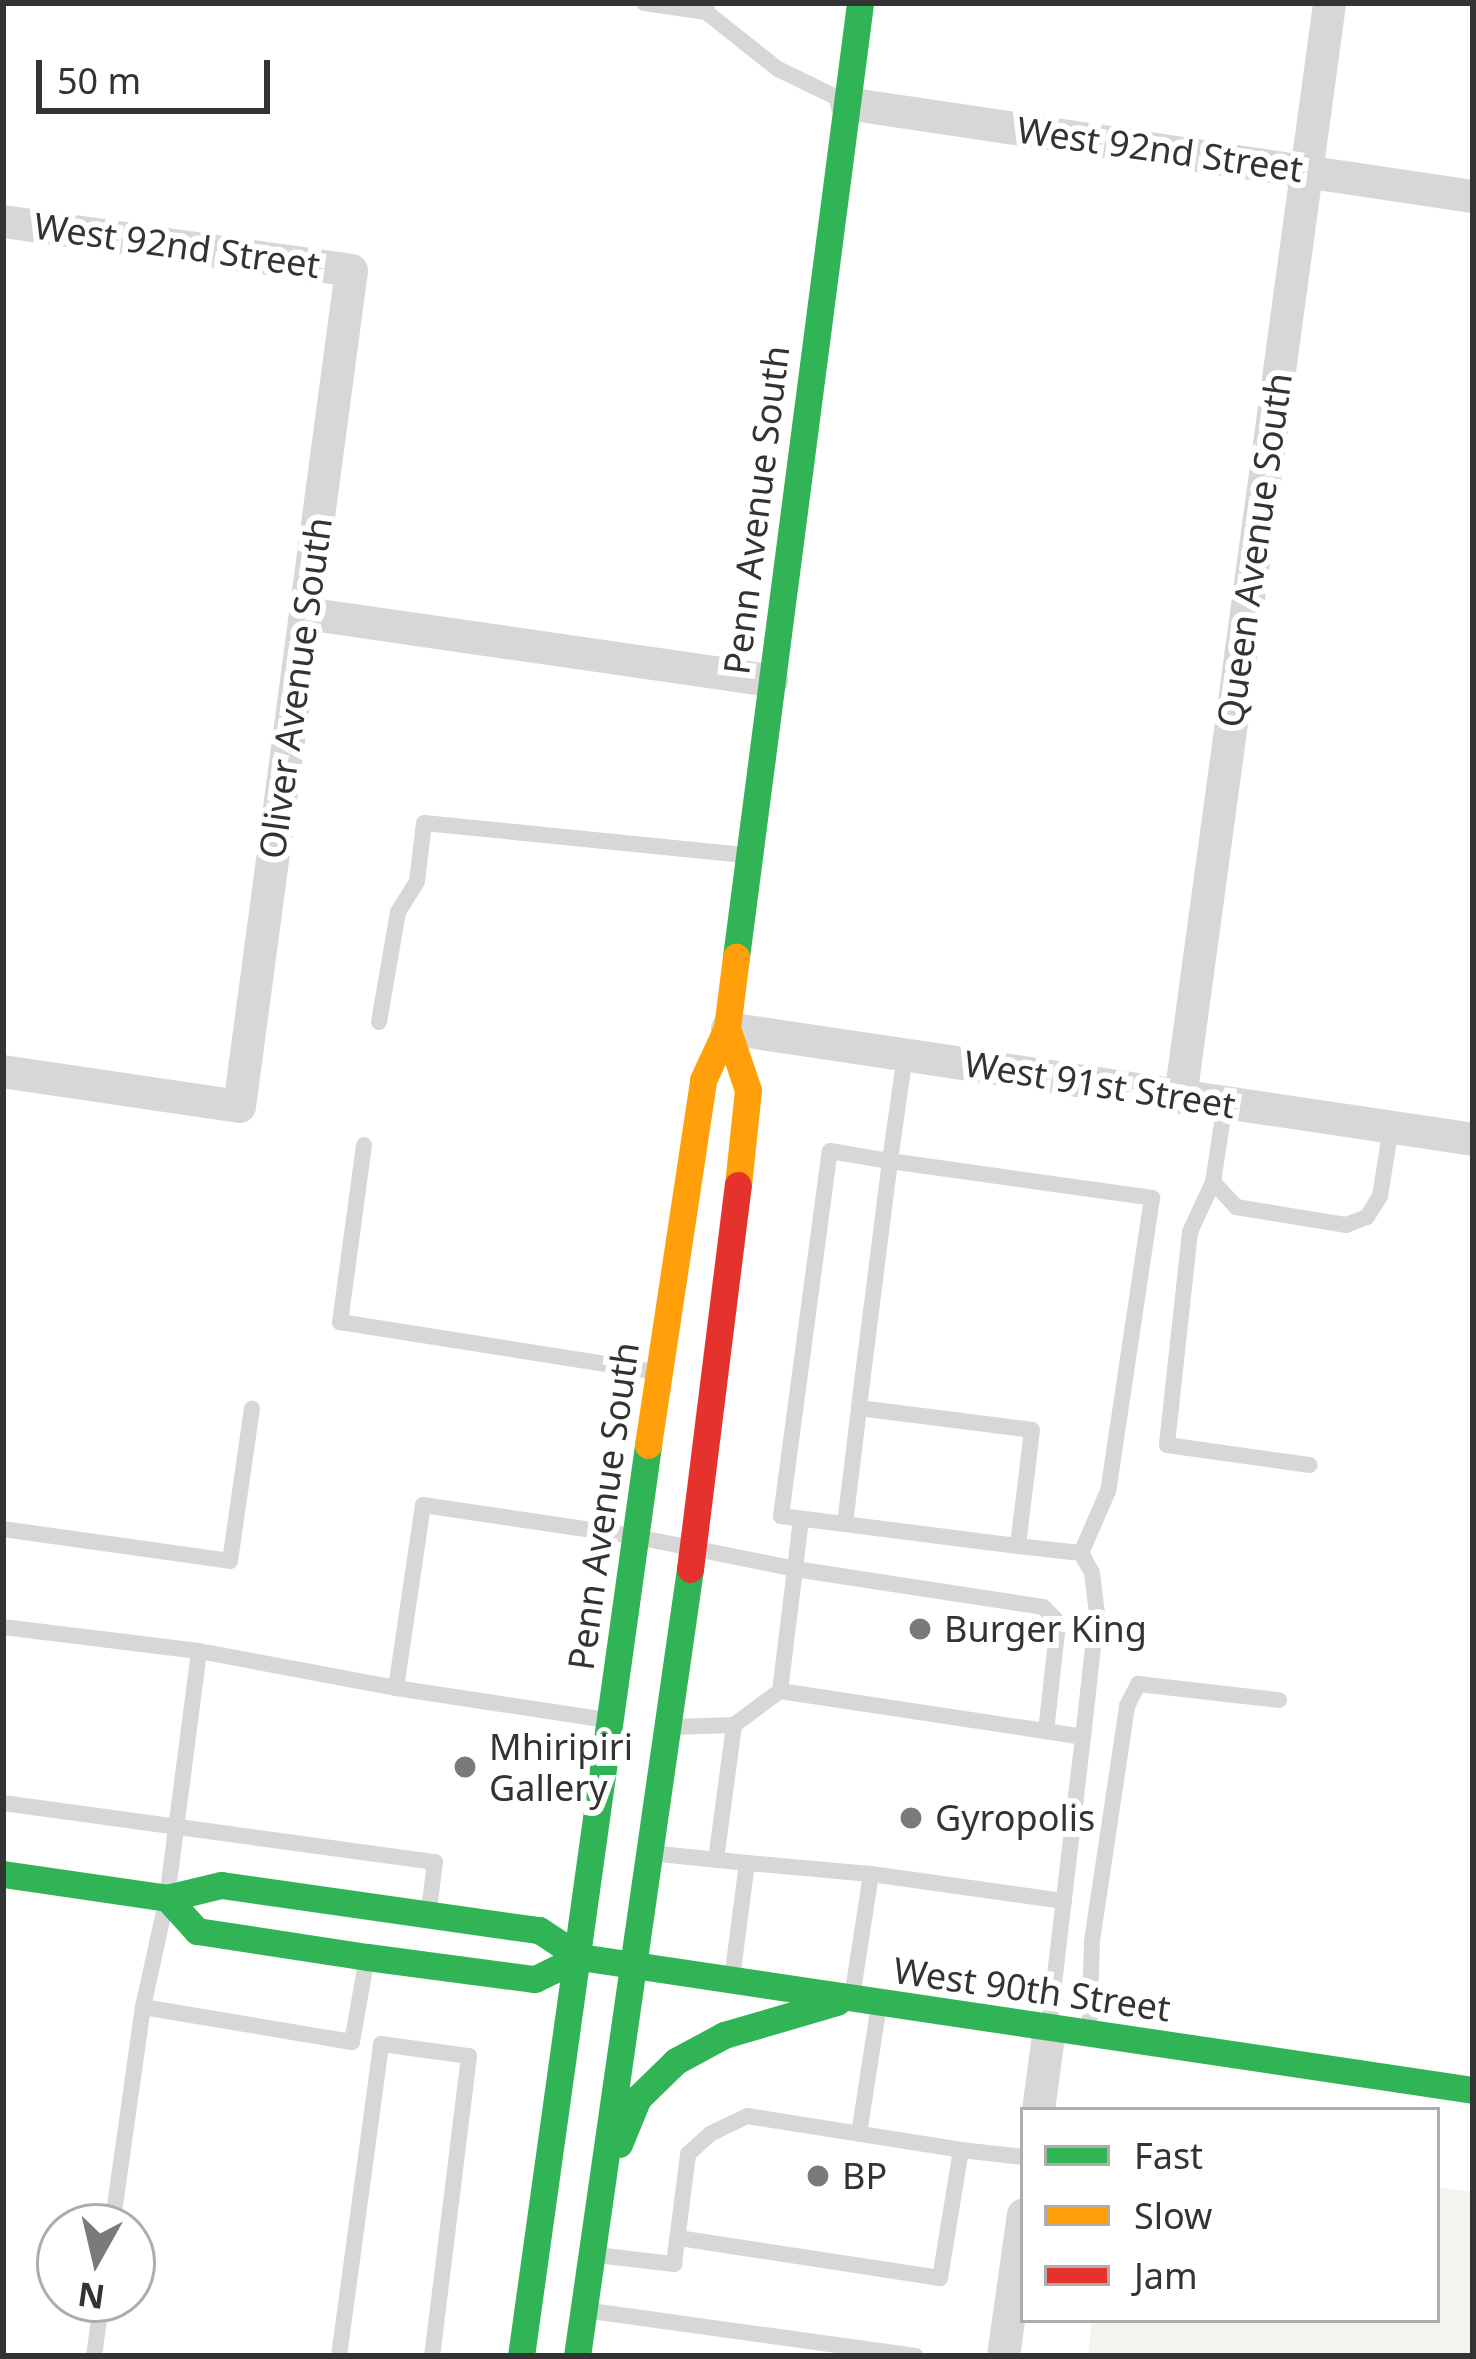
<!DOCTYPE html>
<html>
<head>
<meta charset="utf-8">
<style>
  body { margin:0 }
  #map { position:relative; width:1476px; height:2359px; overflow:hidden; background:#fff; font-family:"Noto Sans",sans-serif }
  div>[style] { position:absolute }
  .green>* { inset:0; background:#f1f5ed }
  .lane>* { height:16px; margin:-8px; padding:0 8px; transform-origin:8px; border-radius:8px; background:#d7d7d7 }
  .street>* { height:33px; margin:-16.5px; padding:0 16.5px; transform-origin:16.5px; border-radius:16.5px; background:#d7d7d7 }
  .fast>* { height:27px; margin:-13.5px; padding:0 13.5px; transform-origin:13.5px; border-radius:13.5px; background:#30b455 }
  .slow>* { height:27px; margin:-13.5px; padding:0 13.5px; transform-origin:13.5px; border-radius:13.5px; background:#ff9f0a }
  .jam>* { height:27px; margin:-13.5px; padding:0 13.5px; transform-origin:13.5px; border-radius:13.5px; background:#e5322d }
  .dots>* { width:33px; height:33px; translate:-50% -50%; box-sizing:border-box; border:6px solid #fff; border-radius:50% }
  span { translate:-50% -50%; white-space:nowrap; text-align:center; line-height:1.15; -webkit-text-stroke:12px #fff; paint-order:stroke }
  .street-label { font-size:36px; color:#333 }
  .poi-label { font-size:36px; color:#333 }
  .left { translate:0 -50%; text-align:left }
  .frame { position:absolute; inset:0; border:6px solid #333; pointer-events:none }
  .legend { position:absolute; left:1020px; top:2107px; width:420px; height:216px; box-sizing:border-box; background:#fff; border:3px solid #adadad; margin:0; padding:15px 21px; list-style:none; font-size:36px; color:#333 }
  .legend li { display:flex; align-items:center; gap:24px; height:60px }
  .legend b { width:60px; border:3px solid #adadad }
  .north { position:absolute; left:36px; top:2203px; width:120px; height:120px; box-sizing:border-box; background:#fff; border:3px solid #adadad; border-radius:50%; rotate:188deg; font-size:33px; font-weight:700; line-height:48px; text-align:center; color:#333 }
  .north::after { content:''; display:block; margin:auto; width:42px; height:54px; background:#7a7a7a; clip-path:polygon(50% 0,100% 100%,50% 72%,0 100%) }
  .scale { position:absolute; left:36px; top:60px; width:234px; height:54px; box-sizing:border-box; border:6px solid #333; border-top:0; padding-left:15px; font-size:36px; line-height:42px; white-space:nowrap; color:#333; -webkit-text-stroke:9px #fff; paint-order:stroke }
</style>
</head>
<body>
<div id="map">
  <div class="green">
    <i style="clip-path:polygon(1437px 2187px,1473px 2192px,1473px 2356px,1088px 2356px,1092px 2320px,1437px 2320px)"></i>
  </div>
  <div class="lane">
    <i style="left:644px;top:3px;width:63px;rotate:8.3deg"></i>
    <i style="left:706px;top:12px;width:8px;rotate:-83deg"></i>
    <i style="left:706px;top:12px;width:92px;rotate:38.4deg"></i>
    <i style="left:778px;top:69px;width:76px;rotate:25.9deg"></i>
    <i style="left:379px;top:1022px;width:112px;rotate:-80.2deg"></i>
    <i style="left:398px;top:912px;width:36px;rotate:-58deg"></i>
    <i style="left:417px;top:881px;width:58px;rotate:-83.1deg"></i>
    <i style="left:424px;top:823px;width:324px;rotate:5.7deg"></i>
    <i style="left:905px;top:1055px;width:107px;rotate:98.1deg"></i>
    <i style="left:890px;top:1161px;width:249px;rotate:97.2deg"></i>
    <i style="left:859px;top:1408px;width:174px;rotate:7.2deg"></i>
    <i style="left:1032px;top:1430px;width:117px;rotate:96.9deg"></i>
    <i style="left:1018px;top:1546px;width:239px;rotate:-172.8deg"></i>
    <i style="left:781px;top:1516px;width:368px;rotate:-82.4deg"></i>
    <i style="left:830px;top:1151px;width:61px;rotate:9.5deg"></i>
    <i style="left:890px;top:1161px;width:265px;rotate:8deg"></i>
    <i style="left:1152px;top:1198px;width:296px;rotate:98.5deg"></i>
    <i style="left:1108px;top:1491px;width:68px;rotate:113.5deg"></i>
    <i style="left:1081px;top:1553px;width:63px;rotate:-173.7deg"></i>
    <i style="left:1225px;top:1103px;width:80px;rotate:98.6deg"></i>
    <i style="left:1213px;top:1182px;width:55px;rotate:114.7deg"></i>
    <i style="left:1190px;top:1232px;width:214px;rotate:96.2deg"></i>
    <i style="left:1167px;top:1445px;width:144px;rotate:8deg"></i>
    <i style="left:364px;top:1145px;width:179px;rotate:97.7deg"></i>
    <i style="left:340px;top:1322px;width:321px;rotate:9deg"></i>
    <i style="left:1213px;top:1182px;width:34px;rotate:47deg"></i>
    <i style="left:1236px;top:1207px;width:111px;rotate:9.3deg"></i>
    <i style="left:1346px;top:1225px;width:22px;rotate:-21deg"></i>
    <i style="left:1367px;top:1217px;width:25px;rotate:-58deg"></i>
    <i style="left:1380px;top:1196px;width:70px;rotate:-80.9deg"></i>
    <i style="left:801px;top:1519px;width:50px;rotate:96.8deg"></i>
    <i style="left:795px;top:1569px;width:251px;rotate:8.7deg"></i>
    <i style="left:1043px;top:1607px;width:17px;rotate:45deg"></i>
    <i style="left:1055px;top:1619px;width:13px;rotate:81deg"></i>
    <i style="left:1057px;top:1632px;width:100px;rotate:96.3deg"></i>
    <i style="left:845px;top:1524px;width:117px;rotate:-83.1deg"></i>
    <i style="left:3px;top:1529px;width:229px;rotate:8deg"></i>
    <i style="left:230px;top:1561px;width:154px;rotate:-81.8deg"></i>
    <i style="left:1081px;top:1553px;width:23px;rotate:61deg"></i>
    <i style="left:1092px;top:1573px;width:38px;rotate:83deg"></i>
    <i style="left:1097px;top:1611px;width:127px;rotate:96.3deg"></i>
    <i style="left:3px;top:1627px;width:197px;rotate:7deg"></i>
    <i style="left:199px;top:1651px;width:200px;rotate:10.6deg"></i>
    <i style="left:607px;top:1720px;width:213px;rotate:-171.4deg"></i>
    <i style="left:396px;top:1688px;width:185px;rotate:-81.6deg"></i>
    <i style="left:423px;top:1505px;width:211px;rotate:8.4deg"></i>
    <i style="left:632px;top:1536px;width:166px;rotate:11.4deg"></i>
    <i style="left:795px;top:1569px;width:123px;rotate:97deg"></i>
    <i style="left:780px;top:1691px;width:306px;rotate:8.6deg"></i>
    <i style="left:1083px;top:1737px;width:292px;rotate:96.7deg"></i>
    <i style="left:672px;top:1727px;width:62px;rotate:-1.8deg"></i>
    <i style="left:734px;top:1725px;width:57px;rotate:-36.5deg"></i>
    <i style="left:3px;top:1803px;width:436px;rotate:7.8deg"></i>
    <i style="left:435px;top:1862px;width:48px;rotate:97.1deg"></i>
    <i style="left:650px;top:1853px;width:98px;rotate:5.9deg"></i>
    <i style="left:747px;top:1863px;width:117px;rotate:97.4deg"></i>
    <i style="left:716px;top:1860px;width:136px;rotate:-82.4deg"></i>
    <i style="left:747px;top:1863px;width:124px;rotate:5.1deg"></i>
    <i style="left:852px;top:1997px;width:124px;rotate:-81.2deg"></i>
    <i style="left:871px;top:1874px;width:195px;rotate:8deg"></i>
    <i style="left:143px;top:2007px;width:212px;rotate:9.5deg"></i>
    <i style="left:352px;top:2042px;width:86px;rotate:-80deg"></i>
    <i style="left:1089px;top:2033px;width:92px;rotate:-88.1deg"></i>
    <i style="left:1092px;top:1941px;width:238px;rotate:-81.5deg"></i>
    <i style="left:1127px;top:1706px;width:25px;rotate:-63deg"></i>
    <i style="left:1138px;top:1684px;width:142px;rotate:6.5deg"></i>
    <i style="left:859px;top:2134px;width:131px;rotate:-81.2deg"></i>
    <i style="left:961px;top:2150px;width:62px;rotate:6.4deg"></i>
    <i style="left:112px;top:2227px;width:222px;rotate:-82deg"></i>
    <i style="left:143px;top:2007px;width:112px;rotate:-77.6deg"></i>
    <i style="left:167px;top:1898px;width:249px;rotate:-82.6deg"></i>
    <i style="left:596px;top:2255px;width:79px;rotate:6.6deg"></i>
    <i style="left:674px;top:2264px;width:111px;rotate:-82.7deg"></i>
    <i style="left:688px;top:2154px;width:30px;rotate:-42deg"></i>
    <i style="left:710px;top:2134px;width:41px;rotate:-25.9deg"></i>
    <i style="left:747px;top:2116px;width:217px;rotate:9deg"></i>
    <i style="left:961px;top:2150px;width:130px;rotate:99.3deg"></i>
    <i style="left:940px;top:2278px;width:265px;rotate:-171.3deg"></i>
    <i style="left:584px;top:2310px;width:335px;rotate:7.9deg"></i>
    <i style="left:94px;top:2356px;width:58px;rotate:-82deg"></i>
    <i style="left:339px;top:2356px;width:315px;rotate:-82.3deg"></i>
    <i style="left:381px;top:2044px;width:89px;rotate:7.8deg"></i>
    <i style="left:469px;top:2056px;width:302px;rotate:97deg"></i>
  </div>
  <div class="street">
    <i style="left:846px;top:103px;width:634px;rotate:8.44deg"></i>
    <i style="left:3px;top:221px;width:351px;rotate:8deg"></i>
    <i style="left:351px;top:270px;width:843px;rotate:97.63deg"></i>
    <i style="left:239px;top:1106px;width:239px;rotate:-171.6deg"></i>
    <i style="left:305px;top:613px;width:471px;rotate:8.2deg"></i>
    <i style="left:727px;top:1028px;width:754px;rotate:8.46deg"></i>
    <i style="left:1180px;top:1097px;width:1104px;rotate:-82.24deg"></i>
    <i style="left:1038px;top:2110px;width:83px;rotate:-82.4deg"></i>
    <i style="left:1003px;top:2356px;width:143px;rotate:-82deg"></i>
  </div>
  <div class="fast">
    <i style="left:736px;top:957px;width:962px;rotate:-82.59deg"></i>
    <i style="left:3px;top:1874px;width:166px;rotate:8.3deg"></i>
    <i style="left:167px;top:1898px;width:56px;rotate:-13.5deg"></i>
    <i style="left:221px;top:1885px;width:321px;rotate:8.1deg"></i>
    <i style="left:539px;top:1930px;width:49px;rotate:33.4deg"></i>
    <i style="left:580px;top:1957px;width:903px;rotate:8.47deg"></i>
    <i style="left:167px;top:1898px;width:45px;rotate:47.7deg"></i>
    <i style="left:197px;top:1931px;width:172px;rotate:8.7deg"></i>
    <i style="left:367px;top:1957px;width:169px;rotate:7.5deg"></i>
    <i style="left:535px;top:1979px;width:50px;rotate:-26.1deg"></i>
    <i style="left:619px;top:2144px;width:50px;rotate:-67.6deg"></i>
    <i style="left:638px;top:2098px;width:53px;rotate:-44.2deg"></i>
    <i style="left:676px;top:2061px;width:55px;rotate:-28.4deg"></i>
    <i style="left:724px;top:2035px;width:118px;rotate:-16.3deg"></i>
    <i style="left:521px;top:2356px;width:920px;rotate:-82.06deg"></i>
    <i style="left:577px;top:2356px;width:795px;rotate:-81.83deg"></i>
  </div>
  <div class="slow">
    <i style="left:727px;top:1028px;width:65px;rotate:71.3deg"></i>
    <i style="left:748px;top:1090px;width:96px;rotate:96deg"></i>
    <i style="left:648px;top:1445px;width:369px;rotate:-81.4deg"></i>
    <i style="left:703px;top:1080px;width:57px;rotate:-65.2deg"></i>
    <i style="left:727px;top:1028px;width:72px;rotate:-82.8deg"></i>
  </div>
  <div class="jam">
    <i style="left:690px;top:1569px;width:387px;rotate:-82.9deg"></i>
  </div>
  <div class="dots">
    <i style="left:920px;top:1629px;background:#7a7a7a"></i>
    <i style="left:465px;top:1767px;background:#7a7a7a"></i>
    <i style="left:911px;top:1818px;background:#7a7a7a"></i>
    <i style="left:818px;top:2176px;background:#7a7a7a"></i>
  </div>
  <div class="street-label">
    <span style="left:1160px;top:149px;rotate:8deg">West 92nd Street</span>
    <span style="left:177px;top:245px;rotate:8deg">West 92nd Street</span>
    <span style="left:756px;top:510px;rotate:-83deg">Penn Avenue South</span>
    <span style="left:1254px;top:550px;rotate:-82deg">Queen Avenue South</span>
    <span style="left:295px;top:688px;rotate:-82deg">Oliver Avenue South</span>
    <span style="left:1100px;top:1084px;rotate:9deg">West 91st Street</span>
    <span style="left:603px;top:1506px;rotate:-82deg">Penn Avenue South</span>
    <span style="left:1032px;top:1989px;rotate:8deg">West 90th Street</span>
  </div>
  <div class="poi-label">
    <span class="left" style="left:944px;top:1629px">Burger King</span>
    <span class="left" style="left:489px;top:1767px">Mhiripiri<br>Gallery</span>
    <span class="left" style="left:935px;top:1818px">Gyropolis</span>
    <span class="left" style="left:842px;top:2176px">BP</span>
  </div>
  <div class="frame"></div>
  <ul class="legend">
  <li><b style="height:15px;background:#30b455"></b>Fast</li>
  <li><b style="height:15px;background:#ff9f0a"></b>Slow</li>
  <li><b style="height:15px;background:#e5322d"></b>Jam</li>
  </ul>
  <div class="north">N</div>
  <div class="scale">50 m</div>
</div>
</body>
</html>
